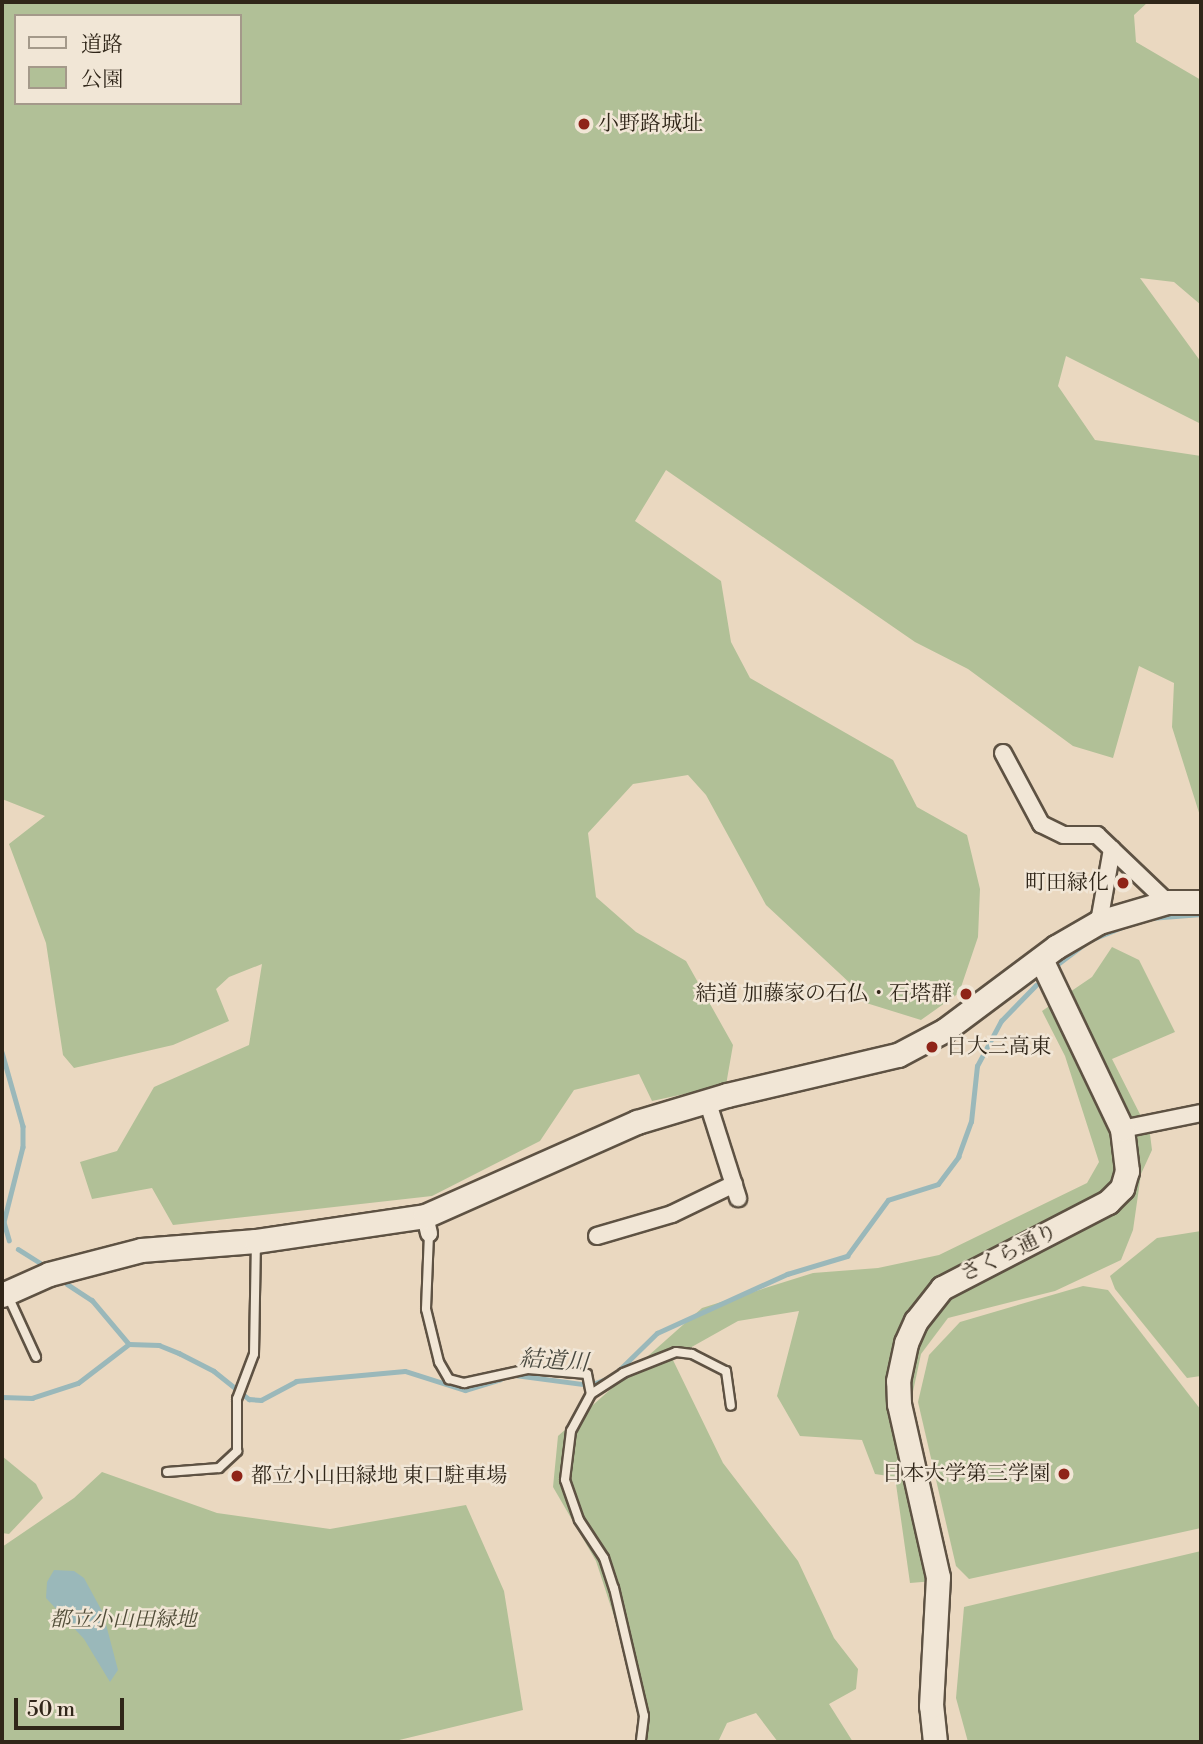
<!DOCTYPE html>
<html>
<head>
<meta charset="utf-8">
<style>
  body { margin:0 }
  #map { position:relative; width:1203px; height:1744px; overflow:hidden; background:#ead8c0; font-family:"Libre Bodoni","Noto Serif JP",serif }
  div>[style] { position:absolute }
  .green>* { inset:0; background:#b1c097 }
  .water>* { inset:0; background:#9ab8ba }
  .stream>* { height:4.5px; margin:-2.25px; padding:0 2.25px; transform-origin:2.25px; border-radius:2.25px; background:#9ab8ba }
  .roads { filter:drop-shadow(2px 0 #5e5243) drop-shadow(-2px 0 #5e5243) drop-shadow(0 2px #5e5243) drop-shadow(0 -2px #5e5243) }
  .lane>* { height:8px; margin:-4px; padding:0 4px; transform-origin:4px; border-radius:4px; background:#f1e6d6 }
  .street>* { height:16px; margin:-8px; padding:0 8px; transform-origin:8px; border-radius:8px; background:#f1e6d6 }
  .secondary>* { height:23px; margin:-11.5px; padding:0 11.5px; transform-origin:11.5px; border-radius:11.5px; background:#f1e6d6 }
  .dots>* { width:19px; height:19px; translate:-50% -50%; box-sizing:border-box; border:4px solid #f1e6d6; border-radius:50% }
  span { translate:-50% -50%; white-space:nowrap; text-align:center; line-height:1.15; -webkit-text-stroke:5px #f1e6d6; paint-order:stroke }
  .poi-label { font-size:21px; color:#302619 }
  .left { translate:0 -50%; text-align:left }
  .right { translate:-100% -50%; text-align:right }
  .street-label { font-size:21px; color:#302619 }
  .park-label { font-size:21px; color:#504c38; font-style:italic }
  .water-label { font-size:23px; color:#4a4a41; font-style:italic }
  .frame { position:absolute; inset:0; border:4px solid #302619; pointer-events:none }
  .legend { position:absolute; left:14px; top:14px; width:228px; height:91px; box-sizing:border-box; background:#f1e6d6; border:2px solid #a4998a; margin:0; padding:9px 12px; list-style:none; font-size:21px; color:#302619 }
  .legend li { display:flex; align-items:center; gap:14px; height:35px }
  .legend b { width:35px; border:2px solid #a4998a }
  .scale { position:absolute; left:14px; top:1698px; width:110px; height:32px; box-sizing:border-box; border:4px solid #302619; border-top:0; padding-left:9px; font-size:21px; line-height:24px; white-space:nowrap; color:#302619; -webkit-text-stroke:5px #f1e6d6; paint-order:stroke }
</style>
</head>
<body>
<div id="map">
  <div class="green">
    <i style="clip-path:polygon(evenodd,2px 2px,1148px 2px,1134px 15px,1136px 42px,1201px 80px,1201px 305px,1174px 282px,1140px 278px,1201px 362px,1201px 424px,1066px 356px,1058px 386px,1095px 440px,1201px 456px,1201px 819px,1172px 727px,1174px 683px,1139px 666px,1113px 758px,1073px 746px,968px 669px,915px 642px,666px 470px,635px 521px,721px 581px,731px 642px,750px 678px,893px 760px,917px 807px,967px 835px,980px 889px,978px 937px,959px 993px,921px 1020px,863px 1002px,852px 985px,766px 905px,706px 795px,688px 775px,633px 784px,588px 833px,596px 897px,636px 932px,686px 961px,733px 1045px,726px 1085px,652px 1101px,639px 1074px,574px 1090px,540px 1141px,432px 1196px,173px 1225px,152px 1188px,92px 1199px,80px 1162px,117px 1151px,154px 1087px,249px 1045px,262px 964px,229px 977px,216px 989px,229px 1021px,173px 1045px,74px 1068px,63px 1055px,46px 943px,9px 844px,45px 816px,2px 799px,2px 2px,16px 16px,240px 16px,240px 103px,16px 103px,16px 16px)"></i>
    <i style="clip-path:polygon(1112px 947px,1139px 960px,1175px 1032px,1112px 1059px,1150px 1134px,1152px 1150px,1141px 1174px,1133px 1230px,1121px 1260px,1055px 1291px,948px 1318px,921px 1354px,911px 1401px,946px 1580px,910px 1583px,895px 1477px,875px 1474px,862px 1440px,800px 1436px,777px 1396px,799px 1311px,738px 1321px,672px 1358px,723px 1463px,798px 1561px,834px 1638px,858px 1669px,856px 1689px,829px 1704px,853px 1742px,778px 1742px,756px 1713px,727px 1723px,718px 1742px,638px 1742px,640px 1696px,596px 1561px,553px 1487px,558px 1436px,702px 1308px,813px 1273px,878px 1268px,939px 1255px,1087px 1183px,1099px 1162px,1065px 1056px,1042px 1011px,1092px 977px)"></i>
    <i style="clip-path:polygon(1201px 1231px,1201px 1376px,1187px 1378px,1115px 1289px,1110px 1276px,1157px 1238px)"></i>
    <i style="clip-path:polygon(1083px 1286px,1108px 1290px,1201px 1410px,1201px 1528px,969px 1579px,956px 1566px,918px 1402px,929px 1355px,960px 1322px)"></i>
    <i style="clip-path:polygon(2px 1456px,36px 1484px,43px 1498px,9px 1534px,2px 1533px)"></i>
    <i style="clip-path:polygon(102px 1472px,217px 1513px,330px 1529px,466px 1505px,504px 1591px,523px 1710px,391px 1742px,2px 1742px,2px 1547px,74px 1498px)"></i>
    <i style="clip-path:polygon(1201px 1551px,1201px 1742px,968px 1742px,956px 1698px,964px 1607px)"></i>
  </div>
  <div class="water">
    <i style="clip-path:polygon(54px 1570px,74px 1571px,84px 1578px,103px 1613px,118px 1670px,110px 1682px,84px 1639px,46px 1598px,47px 1582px)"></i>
  </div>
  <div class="stream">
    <i style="left:1150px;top:918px;width:51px;rotate:-4.5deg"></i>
    <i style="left:1059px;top:963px;width:39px;rotate:-37deg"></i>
    <i style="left:1090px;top:940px;width:35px;rotate:-22deg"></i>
    <i style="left:2px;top:1052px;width:77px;rotate:74.2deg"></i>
    <i style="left:23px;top:1126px;width:21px;rotate:90deg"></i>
    <i style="left:23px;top:1147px;width:77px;rotate:104.2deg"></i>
    <i style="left:4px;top:1222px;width:19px;rotate:74deg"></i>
    <i style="left:18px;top:1249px;width:26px;rotate:32deg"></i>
    <i style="left:67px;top:1284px;width:30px;rotate:33deg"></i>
    <i style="left:92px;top:1300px;width:57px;rotate:49.9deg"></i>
    <i style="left:616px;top:1373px;width:57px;rotate:-44.3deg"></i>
    <i style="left:657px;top:1333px;width:143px;rotate:-24.4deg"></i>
    <i style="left:787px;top:1274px;width:63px;rotate:-16.7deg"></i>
    <i style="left:847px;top:1256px;width:69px;rotate:-53.8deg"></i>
    <i style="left:888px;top:1200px;width:52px;rotate:-17.7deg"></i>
    <i style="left:938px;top:1184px;width:34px;rotate:-53deg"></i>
    <i style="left:958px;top:1157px;width:37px;rotate:-70deg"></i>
    <i style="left:971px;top:1122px;width:56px;rotate:-83.9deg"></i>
    <i style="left:977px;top:1066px;width:51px;rotate:-61.9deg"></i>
    <i style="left:1001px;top:1021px;width:50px;rotate:-45.8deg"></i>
    <i style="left:515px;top:1375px;width:76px;rotate:7.6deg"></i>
    <i style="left:590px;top:1385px;width:20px;rotate:-20deg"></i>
    <i style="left:2px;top:1397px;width:30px;rotate:2deg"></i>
    <i style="left:32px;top:1398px;width:48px;rotate:-18.1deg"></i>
    <i style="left:78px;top:1383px;width:64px;rotate:-37.4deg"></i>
    <i style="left:129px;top:1344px;width:30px;rotate:2deg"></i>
    <i style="left:159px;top:1345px;width:22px;rotate:22deg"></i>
    <i style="left:179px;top:1353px;width:39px;rotate:27deg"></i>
    <i style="left:214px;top:1371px;width:45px;rotate:38.7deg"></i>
    <i style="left:249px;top:1399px;width:12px;rotate:5deg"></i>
    <i style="left:261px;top:1400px;width:40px;rotate:-28deg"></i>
    <i style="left:296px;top:1381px;width:109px;rotate:-5.2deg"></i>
    <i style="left:405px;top:1371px;width:63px;rotate:17.6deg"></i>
    <i style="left:465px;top:1390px;width:37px;rotate:-17deg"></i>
  </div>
  <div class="roads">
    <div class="lane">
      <i style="left:429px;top:1234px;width:75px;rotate:92.3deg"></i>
      <i style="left:426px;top:1309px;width:55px;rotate:76.2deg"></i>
      <i style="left:439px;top:1362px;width:20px;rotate:60deg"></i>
      <i style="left:449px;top:1379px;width:16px;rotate:15deg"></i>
      <i style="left:464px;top:1383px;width:66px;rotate:-12.3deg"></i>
      <i style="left:528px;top:1369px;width:59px;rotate:4.8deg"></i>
      <i style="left:587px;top:1374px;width:20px;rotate:79deg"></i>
      <i style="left:591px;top:1394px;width:42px;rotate:118.4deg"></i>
      <i style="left:571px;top:1431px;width:49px;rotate:97deg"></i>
      <i style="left:565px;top:1480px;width:42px;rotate:70.7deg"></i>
      <i style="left:579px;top:1520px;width:45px;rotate:56.7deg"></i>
      <i style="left:604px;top:1558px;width:32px;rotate:72deg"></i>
      <i style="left:614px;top:1588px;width:131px;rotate:76.8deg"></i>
      <i style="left:644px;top:1716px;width:26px;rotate:97deg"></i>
      <i style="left:8px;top:1296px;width:67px;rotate:65.3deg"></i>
      <i style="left:591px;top:1394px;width:38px;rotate:-33deg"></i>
      <i style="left:623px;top:1373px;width:57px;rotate:-21.6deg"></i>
      <i style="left:676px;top:1352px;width:16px;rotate:7deg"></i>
      <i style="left:692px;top:1354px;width:38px;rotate:27deg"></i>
      <i style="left:726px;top:1371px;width:35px;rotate:82deg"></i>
      <i style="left:167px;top:1472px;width:52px;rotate:-4.4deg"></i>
      <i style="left:219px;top:1468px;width:25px;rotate:-43deg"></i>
      <i style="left:237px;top:1451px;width:52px;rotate:-90deg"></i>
      <i style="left:237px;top:1399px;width:48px;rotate:-69.3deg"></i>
      <i style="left:254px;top:1354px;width:110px;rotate:-89deg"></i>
    </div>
    <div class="street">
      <i style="left:1003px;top:753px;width:81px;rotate:61.8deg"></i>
      <i style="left:1041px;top:824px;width:25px;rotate:26deg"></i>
      <i style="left:1064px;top:835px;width:33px"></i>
      <i style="left:1097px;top:835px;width:97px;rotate:43.7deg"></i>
      <i style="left:1099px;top:922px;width:74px;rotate:-79.9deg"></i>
      <i style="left:707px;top:1100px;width:103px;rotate:72.4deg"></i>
      <i style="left:1122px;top:1129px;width:81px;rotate:-11.4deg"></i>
      <i style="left:425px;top:1216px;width:18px;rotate:77deg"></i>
      <i style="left:597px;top:1236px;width:78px;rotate:-16.3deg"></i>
      <i style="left:672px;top:1214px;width:69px;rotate:-25.8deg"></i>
    </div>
    <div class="secondary">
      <i style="left:2px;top:1295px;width:51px;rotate:-24.1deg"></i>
      <i style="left:49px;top:1274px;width:95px;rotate:-14.6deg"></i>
      <i style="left:141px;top:1250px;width:115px;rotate:-4.5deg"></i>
      <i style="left:256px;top:1241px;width:171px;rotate:-8.4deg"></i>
      <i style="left:425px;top:1216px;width:232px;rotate:-23.9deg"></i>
      <i style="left:637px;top:1122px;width:94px;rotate:-16.7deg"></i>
      <i style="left:727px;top:1095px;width:176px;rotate:-13.2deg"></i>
      <i style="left:898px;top:1055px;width:53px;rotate:-28deg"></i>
      <i style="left:945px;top:1030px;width:139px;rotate:-36.8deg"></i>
      <i style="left:1056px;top:947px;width:50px;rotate:-30.2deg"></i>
      <i style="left:1099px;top:922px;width:71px;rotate:-16.4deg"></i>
      <i style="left:1167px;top:902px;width:34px"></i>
      <i style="left:935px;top:1742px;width:36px;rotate:-96deg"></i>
      <i style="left:931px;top:1706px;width:129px;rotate:-86.9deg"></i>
      <i style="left:938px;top:1577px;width:177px;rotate:-102.7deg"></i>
      <i style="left:899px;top:1404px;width:23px;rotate:-92deg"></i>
      <i style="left:898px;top:1381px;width:39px;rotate:-78deg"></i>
      <i style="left:906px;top:1343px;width:24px;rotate:-66deg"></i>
      <i style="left:916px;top:1321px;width:42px;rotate:-51.8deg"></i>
      <i style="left:942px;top:1288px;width:187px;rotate:-27.4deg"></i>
      <i style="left:1108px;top:1202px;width:20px;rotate:-45deg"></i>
      <i style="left:1122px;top:1188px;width:18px;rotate:-74deg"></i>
      <i style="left:1127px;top:1171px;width:42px;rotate:-96.8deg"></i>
      <i style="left:1122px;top:1129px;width:188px;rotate:-115.5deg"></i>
    </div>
  </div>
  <div class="dots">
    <i style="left:584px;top:124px;background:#8f2418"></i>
    <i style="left:1123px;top:883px;background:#8f2418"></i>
    <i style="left:966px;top:994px;background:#8f2418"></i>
    <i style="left:932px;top:1047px;background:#8f2418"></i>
    <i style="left:1064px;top:1474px;background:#8f2418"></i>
    <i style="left:237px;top:1476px;background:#8f2418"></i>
  </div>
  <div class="poi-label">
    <span class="left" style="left:598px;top:124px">小野路城址</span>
    <span class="right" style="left:1109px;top:883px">町田緑化</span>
    <span class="right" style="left:952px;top:994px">結道 加藤家の石仏・石塔群</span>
    <span class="left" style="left:946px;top:1047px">日大三高東</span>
    <span class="right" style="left:1050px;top:1474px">日本大学第三学園</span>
    <span class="left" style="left:251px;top:1476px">都立小山田緑地 東口駐車場</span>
  </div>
  <div class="street-label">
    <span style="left:1009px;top:1253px;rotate:-26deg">さくら通り</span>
  </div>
  <div class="park-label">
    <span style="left:123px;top:1620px">都立小山田緑地</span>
  </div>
  <div class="water-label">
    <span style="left:554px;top:1361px;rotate:4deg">結道川</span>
  </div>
  <div class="frame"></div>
  <ul class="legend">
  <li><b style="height:9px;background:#f1e6d6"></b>道路</li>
  <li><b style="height:19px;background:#b1c097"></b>公園</li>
  </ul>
  <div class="scale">50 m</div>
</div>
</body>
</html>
